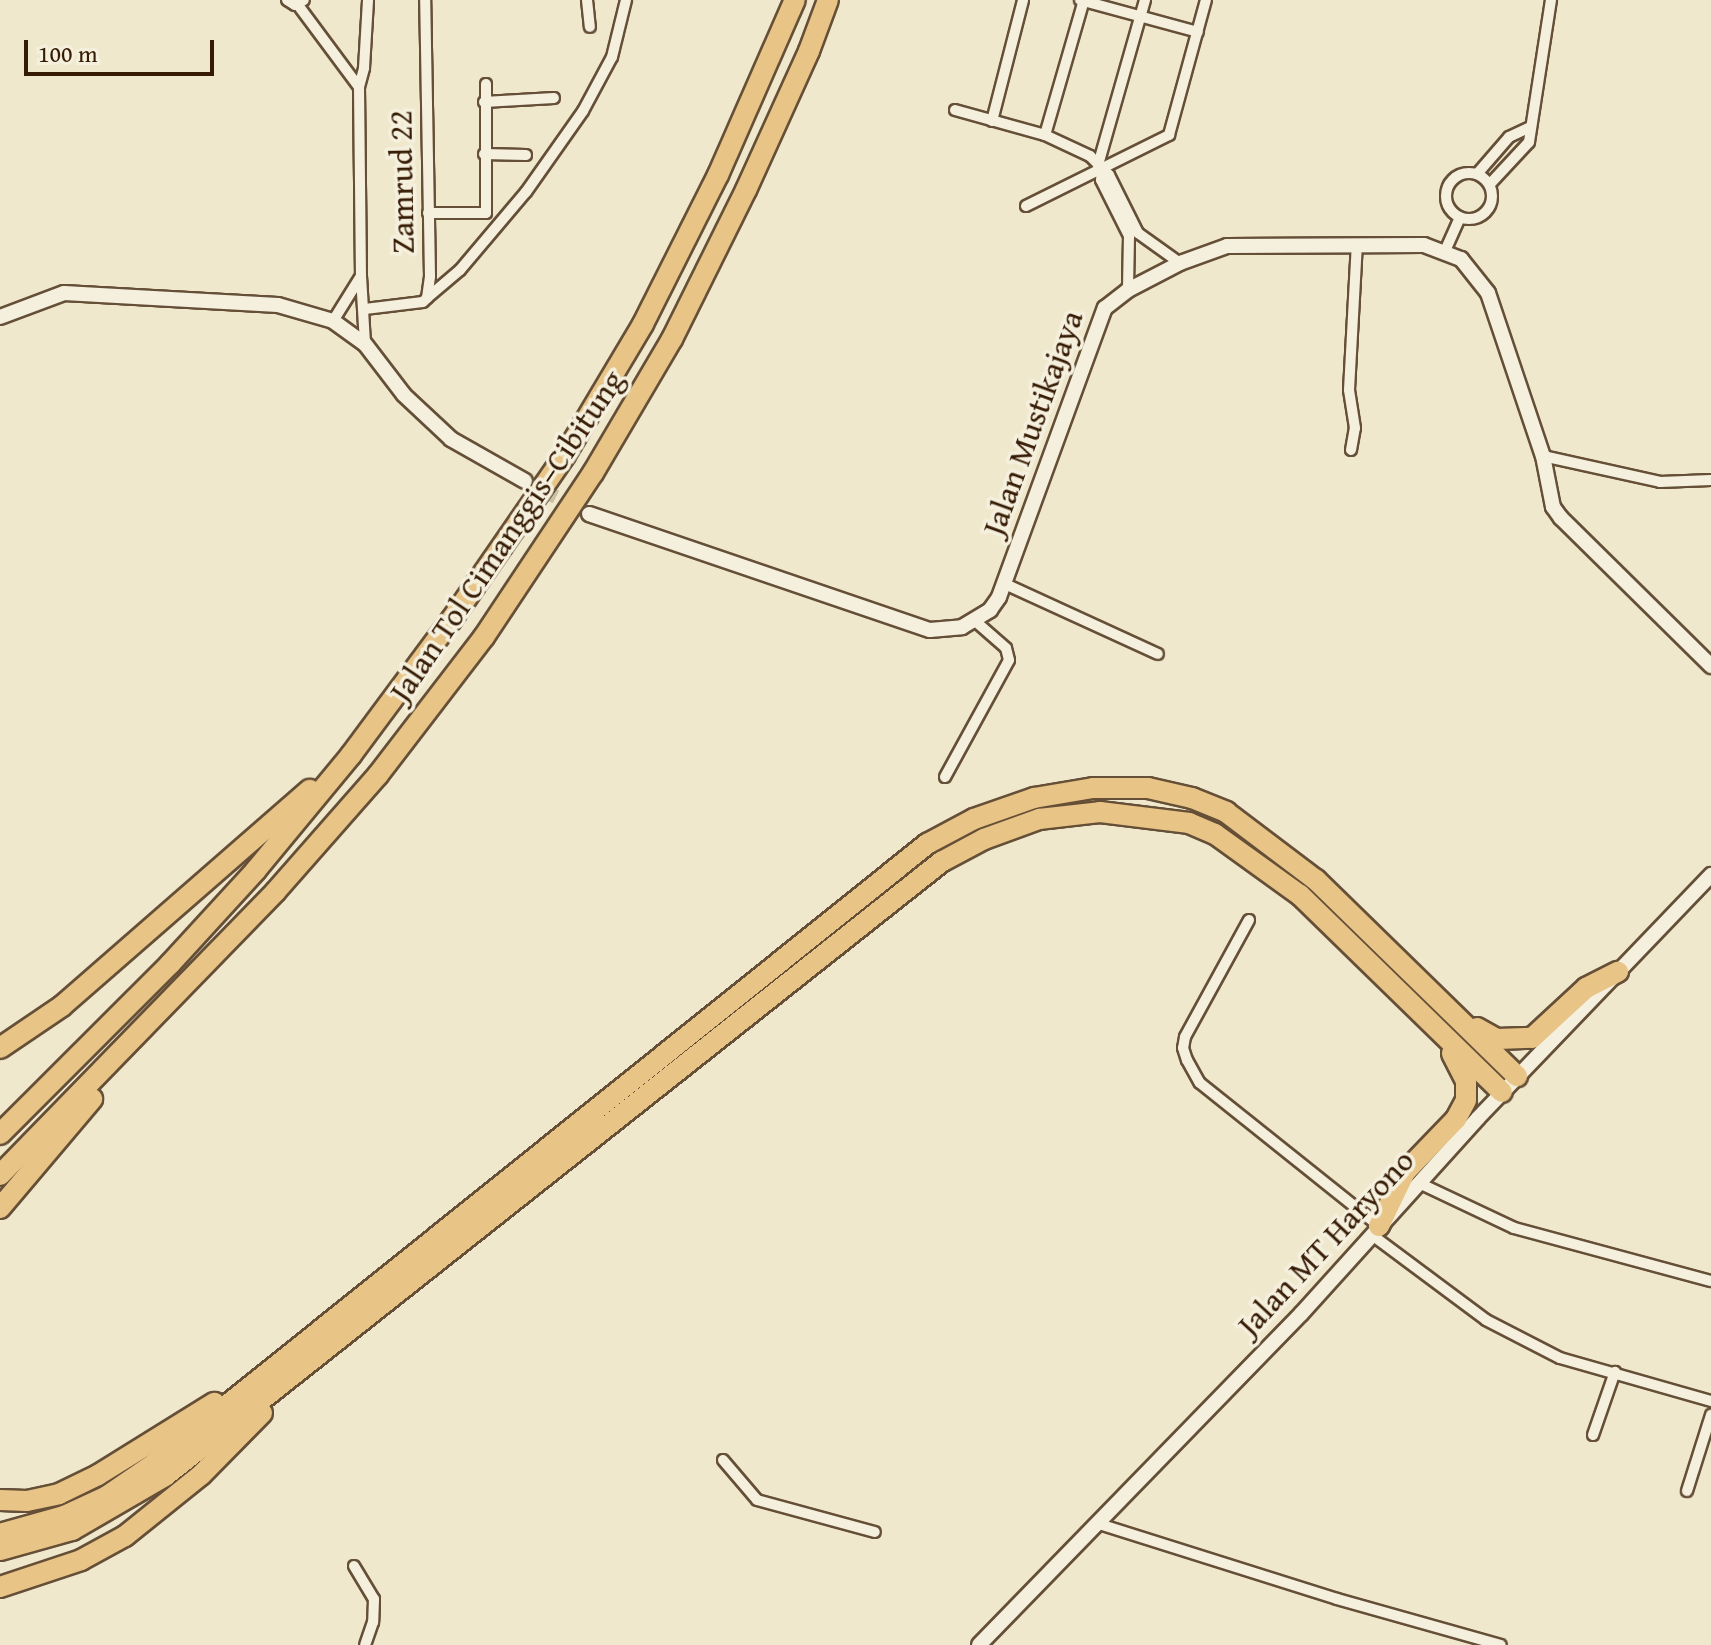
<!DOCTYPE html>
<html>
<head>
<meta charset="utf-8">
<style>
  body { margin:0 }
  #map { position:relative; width:1711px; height:1645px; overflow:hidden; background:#f0e8cd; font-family:"Gentium Book Plus",serif }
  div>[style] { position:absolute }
  .tertiary-tunnel>* { height:14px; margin-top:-7px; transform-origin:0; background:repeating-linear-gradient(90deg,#cbbfa5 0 14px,transparent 0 21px) }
  .roads { filter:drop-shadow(2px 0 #654f37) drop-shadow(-2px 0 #654f37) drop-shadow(0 2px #654f37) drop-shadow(0 -2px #654f37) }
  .minor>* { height:10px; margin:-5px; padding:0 5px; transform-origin:5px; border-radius:5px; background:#f5f0de }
  .minor>.ring { margin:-5px; padding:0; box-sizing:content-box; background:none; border:10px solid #f5f0de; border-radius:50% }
  .tertiary>* { height:14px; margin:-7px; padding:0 7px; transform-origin:7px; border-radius:7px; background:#f5f0de }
  .secondary>* { height:14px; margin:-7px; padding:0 7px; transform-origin:7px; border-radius:7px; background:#f5f0de }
  .motorway>* { height:20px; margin:-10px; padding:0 10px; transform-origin:10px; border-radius:10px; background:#e8c486 }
  span { translate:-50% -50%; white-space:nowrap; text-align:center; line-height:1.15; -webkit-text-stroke:7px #f5f0de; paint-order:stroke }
  .street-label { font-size:32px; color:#371c05 }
  .scale { position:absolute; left:24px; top:40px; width:190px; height:36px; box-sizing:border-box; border:4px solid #371c05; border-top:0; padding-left:10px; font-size:24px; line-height:28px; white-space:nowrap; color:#371c05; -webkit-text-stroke:6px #f5f0de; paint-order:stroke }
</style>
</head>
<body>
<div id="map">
  <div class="tertiary-tunnel">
    <i style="left:525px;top:481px;width:72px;rotate:27.3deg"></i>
  </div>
  <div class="roads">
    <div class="minor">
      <i style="left:287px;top:0;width:9px;rotate:32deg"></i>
      <i style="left:295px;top:5px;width:10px;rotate:-29deg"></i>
      <i style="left:587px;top:0;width:27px;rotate:84deg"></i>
      <i style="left:1080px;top:0;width:122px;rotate:15.2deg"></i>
      <i style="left:298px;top:5px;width:102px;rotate:53.4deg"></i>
      <i style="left:359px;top:87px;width:189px;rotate:89.4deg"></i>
      <i style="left:359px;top:87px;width:20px;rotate:-75deg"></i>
      <i style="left:364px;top:68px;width:68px;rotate:-86.6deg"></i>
      <i style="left:484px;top:102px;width:70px;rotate:-3.3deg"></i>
      <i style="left:955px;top:110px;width:93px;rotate:15.5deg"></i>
      <i style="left:1045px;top:135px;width:50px;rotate:25deg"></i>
      <i style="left:1090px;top:156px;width:27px;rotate:45deg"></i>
      <i style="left:1109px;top:175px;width:65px;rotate:63.4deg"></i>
      <i style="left:1138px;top:233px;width:52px;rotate:35.5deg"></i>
      <i style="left:992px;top:121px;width:125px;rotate:-75.6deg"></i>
      <i style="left:1045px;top:135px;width:141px;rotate:-73.9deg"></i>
      <i style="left:484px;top:154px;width:42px;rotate:1.4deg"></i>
      <i style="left:1098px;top:165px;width:172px;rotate:-74.1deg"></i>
      <i style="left:1102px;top:171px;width:9px;rotate:96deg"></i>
      <i style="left:1101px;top:180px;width:63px;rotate:63.4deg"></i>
      <i style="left:1129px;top:236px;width:54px;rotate:91.1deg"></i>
      <i class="ring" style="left:1446px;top:173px;width:36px;height:36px"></i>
      <i style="left:1477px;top:174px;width:49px;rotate:-49.1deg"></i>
      <i style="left:1509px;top:137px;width:23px;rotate:-25deg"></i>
      <i style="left:1490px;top:184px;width:57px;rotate:-47.1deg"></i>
      <i style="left:1529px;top:142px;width:144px;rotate:-81.2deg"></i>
      <i style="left:1026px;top:206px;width:160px;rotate:-26.4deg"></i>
      <i style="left:1169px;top:135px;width:140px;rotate:-74.7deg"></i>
      <i style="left:428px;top:213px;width:58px"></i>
      <i style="left:486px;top:213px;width:129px;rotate:-90deg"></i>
      <i style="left:1445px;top:251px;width:37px;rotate:-66deg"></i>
      <i style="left:427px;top:298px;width:43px;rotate:-40.3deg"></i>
      <i style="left:460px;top:270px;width:102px;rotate:-49.8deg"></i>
      <i style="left:526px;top:192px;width:99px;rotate:-54.9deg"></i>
      <i style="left:583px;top:111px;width:61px;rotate:-61.8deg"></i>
      <i style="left:612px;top:57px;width:59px;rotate:-76.2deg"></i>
      <i style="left:365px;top:309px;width:58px;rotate:-6.9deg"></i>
      <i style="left:423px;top:302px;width:6px;rotate:-45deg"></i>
      <i style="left:427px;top:298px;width:22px;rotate:-82deg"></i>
      <i style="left:430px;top:276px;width:276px;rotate:-91deg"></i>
      <i style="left:333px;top:321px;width:53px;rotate:-58.1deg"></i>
      <i style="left:361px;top:276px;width:68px;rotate:86.6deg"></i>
      <i style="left:1351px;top:450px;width:22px;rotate:-80deg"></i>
      <i style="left:1355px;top:428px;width:38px;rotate:-99deg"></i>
      <i style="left:1349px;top:390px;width:146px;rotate:-86.9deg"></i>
      <i style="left:1543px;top:456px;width:120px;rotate:12.5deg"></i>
      <i style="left:1660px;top:482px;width:51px;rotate:-2.2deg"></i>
      <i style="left:1005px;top:584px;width:168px;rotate:24.6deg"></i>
      <i style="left:945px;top:777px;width:133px;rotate:-61.3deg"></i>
      <i style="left:1009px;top:660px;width:12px;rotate:-104deg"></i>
      <i style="left:1006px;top:648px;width:41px;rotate:-138.9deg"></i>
      <i style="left:1249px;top:920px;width:133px;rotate:118.7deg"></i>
      <i style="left:1185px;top:1037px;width:11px;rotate:100deg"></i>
      <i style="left:1183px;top:1048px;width:13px;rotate:72deg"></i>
      <i style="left:1187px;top:1060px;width:26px;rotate:61deg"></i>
      <i style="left:1200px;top:1083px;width:229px;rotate:38.6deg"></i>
      <i style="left:1419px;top:1183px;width:105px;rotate:25.3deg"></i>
      <i style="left:1514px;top:1228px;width:204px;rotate:15.1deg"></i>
      <i style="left:1372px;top:1235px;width:142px;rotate:36.7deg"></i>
      <i style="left:1486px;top:1320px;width:83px;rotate:27.2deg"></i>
      <i style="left:1560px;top:1358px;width:157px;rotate:15.9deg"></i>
      <i style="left:1593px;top:1435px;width:67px;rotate:-70.8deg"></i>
      <i style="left:723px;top:1460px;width:52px;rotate:49.6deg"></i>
      <i style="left:757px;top:1500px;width:122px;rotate:15.2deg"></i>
      <i style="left:1687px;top:1491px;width:80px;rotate:-72.5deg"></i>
      <i style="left:1096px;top:1523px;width:253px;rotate:17.5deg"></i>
      <i style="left:1337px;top:1599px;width:170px;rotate:15.7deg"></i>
      <i style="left:354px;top:1566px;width:39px;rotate:59deg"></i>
      <i style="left:374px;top:1599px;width:23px;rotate:92deg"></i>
      <i style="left:373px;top:1622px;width:24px;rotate:109deg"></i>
    </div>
    <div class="tertiary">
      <i style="left:0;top:317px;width:68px;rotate:-20.6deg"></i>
      <i style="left:64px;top:293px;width:214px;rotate:3.2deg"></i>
      <i style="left:278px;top:305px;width:57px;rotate:16.2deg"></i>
      <i style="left:333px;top:321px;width:39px;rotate:36deg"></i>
      <i style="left:365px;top:344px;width:64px;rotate:52.6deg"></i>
      <i style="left:404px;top:395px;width:64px;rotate:43.1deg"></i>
      <i style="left:451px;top:439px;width:85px;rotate:29.6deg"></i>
      <i style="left:589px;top:514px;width:360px;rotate:18.8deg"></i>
      <i style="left:930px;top:630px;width:32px;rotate:-5deg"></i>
      <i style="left:962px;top:627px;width:33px;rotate:-31deg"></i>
      <i style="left:990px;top:610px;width:16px;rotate:-55deg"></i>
      <i style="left:999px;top:597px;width:308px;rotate:-69.9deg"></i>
      <i style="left:1105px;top:308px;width:29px;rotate:-38deg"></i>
      <i style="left:1128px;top:290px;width:59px;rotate:-27.4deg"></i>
      <i style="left:1180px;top:263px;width:50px;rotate:-19.9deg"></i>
      <i style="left:1227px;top:246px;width:197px;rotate:-0.3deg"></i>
      <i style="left:1424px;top:245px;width:40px;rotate:21deg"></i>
      <i style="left:1461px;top:259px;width:43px;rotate:51.5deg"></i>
      <i style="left:1488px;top:293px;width:172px;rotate:71.4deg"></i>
      <i style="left:1543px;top:456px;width:52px;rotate:78.9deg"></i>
      <i style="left:1553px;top:507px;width:14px;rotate:54deg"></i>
      <i style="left:1561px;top:518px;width:211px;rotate:44.6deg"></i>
    </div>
    <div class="secondary">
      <i style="left:979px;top:1645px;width:462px;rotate:-45.8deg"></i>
      <i style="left:1301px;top:1314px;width:264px;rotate:-47.9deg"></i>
      <i style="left:1478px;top:1118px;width:337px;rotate:-46.2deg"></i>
    </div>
    <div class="motorway">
      <i style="left:1477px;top:1028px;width:23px;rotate:29deg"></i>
      <i style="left:1497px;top:1039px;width:35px;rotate:-2deg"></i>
      <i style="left:1532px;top:1038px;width:74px;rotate:-42.8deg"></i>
      <i style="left:1586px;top:988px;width:36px;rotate:-27deg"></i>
      <i style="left:0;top:1048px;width:75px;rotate:-34.1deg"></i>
      <i style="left:62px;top:1006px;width:329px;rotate:-41.1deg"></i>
      <i style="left:0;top:1134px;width:240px;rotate:-45deg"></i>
      <i style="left:170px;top:964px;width:127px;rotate:-47.5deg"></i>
      <i style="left:256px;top:870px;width:149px;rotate:-50.4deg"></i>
      <i style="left:351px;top:755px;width:169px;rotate:-53.4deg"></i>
      <i style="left:452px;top:619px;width:199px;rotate:-55.4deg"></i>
      <i style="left:565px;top:455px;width:152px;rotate:-59.2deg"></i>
      <i style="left:643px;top:324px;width:167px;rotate:-63.3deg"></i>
      <i style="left:718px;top:175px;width:191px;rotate:-66.3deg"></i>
      <i style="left:0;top:1175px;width:396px;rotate:-45.8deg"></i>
      <i style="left:276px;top:891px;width:154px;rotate:-48.7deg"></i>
      <i style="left:378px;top:775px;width:174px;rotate:-52.5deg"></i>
      <i style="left:484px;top:637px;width:197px;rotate:-56.4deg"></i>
      <i style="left:593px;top:473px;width:156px;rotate:-59.5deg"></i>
      <i style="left:672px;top:339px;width:166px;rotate:-63.6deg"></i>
      <i style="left:746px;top:190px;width:153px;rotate:-65.6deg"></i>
      <i style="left:809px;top:51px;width:54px;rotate:-69.6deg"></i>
      <i style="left:0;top:1208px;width:143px;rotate:-49.8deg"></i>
      <i style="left:1379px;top:1226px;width:60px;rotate:-64.3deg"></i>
      <i style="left:1405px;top:1172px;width:74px;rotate:-46.1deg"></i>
      <i style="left:1456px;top:1119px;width:21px;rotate:-62deg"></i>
      <i style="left:1466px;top:1100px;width:19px;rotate:-90deg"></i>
      <i style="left:1466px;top:1081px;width:31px;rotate:-117deg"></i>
      <i style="left:0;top:1500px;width:27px;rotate:2deg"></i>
      <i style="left:27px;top:1501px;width:33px;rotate:-12deg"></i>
      <i style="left:59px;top:1494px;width:43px;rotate:-26deg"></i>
      <i style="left:98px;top:1475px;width:137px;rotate:-31.8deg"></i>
      <i style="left:0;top:1534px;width:66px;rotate:-15.7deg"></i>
      <i style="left:64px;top:1516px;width:47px;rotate:-24.9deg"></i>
      <i style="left:107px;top:1496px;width:58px;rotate:-34.5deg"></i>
      <i style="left:155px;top:1463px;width:990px;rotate:-38.72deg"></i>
      <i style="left:927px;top:844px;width:53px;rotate:-28deg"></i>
      <i style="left:974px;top:819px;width:64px;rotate:-19.3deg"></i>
      <i style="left:1034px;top:798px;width:60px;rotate:-9.6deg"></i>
      <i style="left:1093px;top:788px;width:55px"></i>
      <i style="left:1148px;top:788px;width:45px;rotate:12.8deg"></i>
      <i style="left:1192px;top:798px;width:37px;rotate:22deg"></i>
      <i style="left:1226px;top:812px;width:113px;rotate:37.1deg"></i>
      <i style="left:1316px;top:880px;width:281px;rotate:44.3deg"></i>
      <i style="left:0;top:1550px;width:75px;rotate:-15.5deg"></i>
      <i style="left:72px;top:1530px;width:108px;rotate:-30.1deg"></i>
      <i style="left:165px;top:1476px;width:990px;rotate:-38.35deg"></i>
      <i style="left:941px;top:862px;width:49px;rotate:-28.1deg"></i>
      <i style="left:984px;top:839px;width:59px;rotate:-20deg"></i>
      <i style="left:1039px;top:819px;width:61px;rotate:-6.5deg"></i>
      <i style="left:1100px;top:812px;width:90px;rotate:7deg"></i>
      <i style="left:1189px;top:823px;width:28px;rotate:23deg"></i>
      <i style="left:1215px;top:834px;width:105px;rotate:35.7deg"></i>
      <i style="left:1300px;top:895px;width:282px;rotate:44.3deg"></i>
      <i style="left:0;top:1587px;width:85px;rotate:-18.4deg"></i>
      <i style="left:81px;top:1560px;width:50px;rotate:-28.6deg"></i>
      <i style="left:125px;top:1536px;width:97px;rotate:-38.8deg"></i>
      <i style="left:201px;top:1475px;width:87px;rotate:-45.5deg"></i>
    </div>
  </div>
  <div class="street-label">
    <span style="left:402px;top:182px;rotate:-91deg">Zamrud 22</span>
    <span style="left:1033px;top:423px;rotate:-70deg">Jalan Mustikajaya</span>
    <span style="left:507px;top:536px;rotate:-56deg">Jalan Tol Cimanggis–Cibitung</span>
    <span style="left:1326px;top:1243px;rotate:-47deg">Jalan MT Haryono</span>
  </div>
  <div class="scale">100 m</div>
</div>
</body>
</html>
